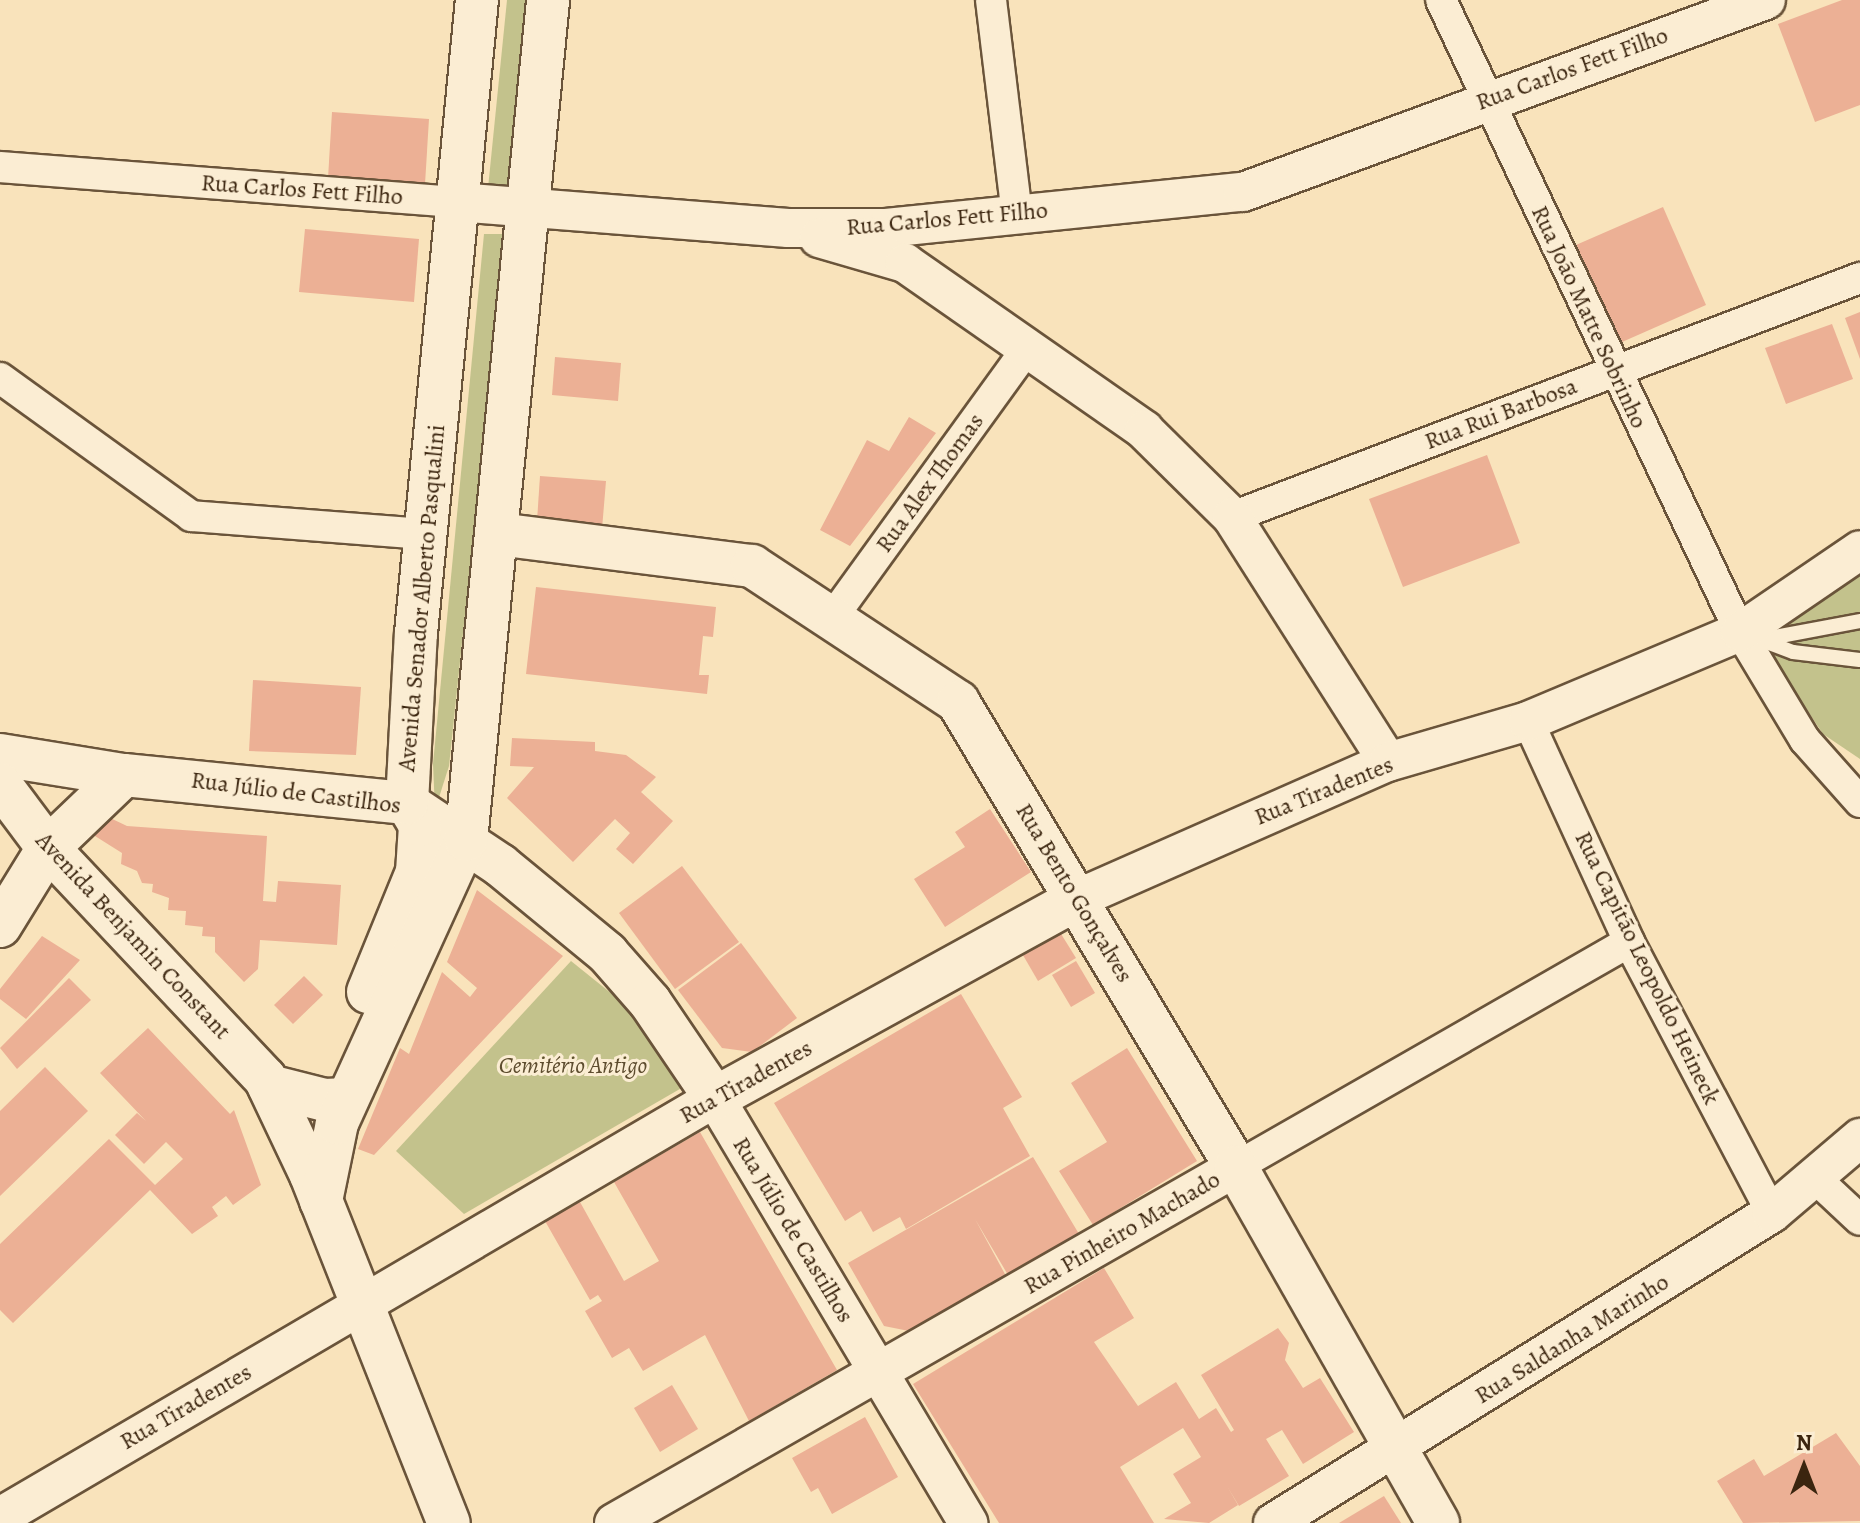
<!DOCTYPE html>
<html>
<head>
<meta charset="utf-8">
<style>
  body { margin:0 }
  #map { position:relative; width:1860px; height:1523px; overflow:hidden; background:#f9e3bb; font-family:Alegreya,serif }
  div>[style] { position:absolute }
  .green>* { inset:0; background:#c3c28c }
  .building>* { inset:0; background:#ecb095 }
  .roads { filter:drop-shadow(2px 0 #6a543a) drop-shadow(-2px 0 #6a543a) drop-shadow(0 2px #6a543a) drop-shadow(0 -2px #6a543a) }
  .service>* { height:14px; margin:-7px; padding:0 7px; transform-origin:7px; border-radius:7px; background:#fbedd3 }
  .minor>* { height:30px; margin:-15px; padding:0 15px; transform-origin:15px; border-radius:15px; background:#fbedd3 }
  .tertiary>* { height:38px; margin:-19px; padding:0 19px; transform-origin:19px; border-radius:19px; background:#fbedd3 }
  .secondary>* { height:42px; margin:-21px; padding:0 21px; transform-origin:21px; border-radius:21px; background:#fbedd3 }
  span { translate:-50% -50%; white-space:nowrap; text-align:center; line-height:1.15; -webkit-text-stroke:6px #fbedd3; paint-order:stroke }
  .street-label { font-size:24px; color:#3b250f }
  .park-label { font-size:24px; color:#5d4c2e; font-style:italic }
  .north { position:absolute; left:1764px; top:1427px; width:80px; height:80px; -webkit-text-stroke:6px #fbedd3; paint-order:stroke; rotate:0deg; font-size:22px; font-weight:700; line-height:32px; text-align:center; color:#3b250f }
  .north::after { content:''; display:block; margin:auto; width:28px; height:36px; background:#3b250f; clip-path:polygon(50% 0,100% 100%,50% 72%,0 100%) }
</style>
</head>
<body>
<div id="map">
  <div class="green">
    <i style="clip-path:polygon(507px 0,526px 0,507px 188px,487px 198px)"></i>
    <i style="clip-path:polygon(484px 234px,505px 234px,449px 766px,435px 810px,433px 764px)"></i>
    <i style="clip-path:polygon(1860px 562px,1860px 759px,1823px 734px,1762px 643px,1793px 622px,1808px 595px)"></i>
    <i style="clip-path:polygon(571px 961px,617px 998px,685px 1086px,464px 1214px,396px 1151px)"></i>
  </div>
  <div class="building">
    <i style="clip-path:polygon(1842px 0,1860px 0,1860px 105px,1815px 122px,1778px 24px)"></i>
    <i style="clip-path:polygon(332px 112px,429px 119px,425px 184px,328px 178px)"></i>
    <i style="clip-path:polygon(1663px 207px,1706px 305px,1613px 346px,1569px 248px)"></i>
    <i style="clip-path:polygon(305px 229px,419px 239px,414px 302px,299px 292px)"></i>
    <i style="clip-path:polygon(1860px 312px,1860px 359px,1845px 318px)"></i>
    <i style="clip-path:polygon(1832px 324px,1853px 379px,1786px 404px,1765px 348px)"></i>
    <i style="clip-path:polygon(555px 357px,621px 363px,618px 401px,552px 395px)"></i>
    <i style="clip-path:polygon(909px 417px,936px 433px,850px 546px,820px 530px,867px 440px,889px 451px)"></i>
    <i style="clip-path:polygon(1487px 455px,1520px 543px,1403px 587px,1369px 499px)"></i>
    <i style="clip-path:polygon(540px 476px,606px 481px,601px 541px,536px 536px)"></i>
    <i style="clip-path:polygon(536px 587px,716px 607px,713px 637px,703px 636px,699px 675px,709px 675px,707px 694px,526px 674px)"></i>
    <i style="clip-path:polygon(253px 680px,361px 687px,356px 755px,249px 751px)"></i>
    <i style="clip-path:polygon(512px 738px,595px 742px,595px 751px,626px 755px,656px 777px,641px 792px,673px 821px,633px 864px,616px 849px,630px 833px,615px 819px,573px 862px,507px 798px,534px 767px,510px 766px)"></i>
    <i style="clip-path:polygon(990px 809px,1031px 872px,945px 927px,914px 879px,965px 847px,955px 832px)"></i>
    <i style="clip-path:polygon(106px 816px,127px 826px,267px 836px,263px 901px,276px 902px,278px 881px,341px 885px,337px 945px,260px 940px,258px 969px,244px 982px,215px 952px,215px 937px,202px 936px,203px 927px,185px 925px,186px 911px,168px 910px,169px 898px,152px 892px,153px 884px,142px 883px,137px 871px,121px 864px,122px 853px,87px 831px)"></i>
    <i style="clip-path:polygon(682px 866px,739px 942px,675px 989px,619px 913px)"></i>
    <i style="clip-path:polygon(477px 890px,563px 956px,374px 1155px,358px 1149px,400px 1048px,409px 1054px,442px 972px,470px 997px,477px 988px,447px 962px)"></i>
    <i style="clip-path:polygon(1058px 929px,1076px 958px,1038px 981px,1020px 950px)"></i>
    <i style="clip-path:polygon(42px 936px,80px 960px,26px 1019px,0 999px,0 989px)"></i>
    <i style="clip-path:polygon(741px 943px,797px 1018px,752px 1052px,722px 1048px,678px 990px)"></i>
    <i style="clip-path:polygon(1076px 961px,1095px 993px,1071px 1007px,1052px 975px)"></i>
    <i style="clip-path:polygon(304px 976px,323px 995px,293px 1024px,274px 1005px)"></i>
    <i style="clip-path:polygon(69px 978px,91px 1000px,17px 1069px,0 1048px)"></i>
    <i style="clip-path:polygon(961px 994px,1022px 1097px,1003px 1108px,1030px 1156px,906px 1229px,900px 1217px,873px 1232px,861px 1211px,845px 1221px,774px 1103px)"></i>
    <i style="clip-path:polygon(148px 1028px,230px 1114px,234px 1110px,261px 1185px,233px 1205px,226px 1196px,212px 1207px,218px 1216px,192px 1234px,150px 1190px,13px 1323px,0 1310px,0 1244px,109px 1139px,155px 1185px,183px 1159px,166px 1142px,144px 1164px,115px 1135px,137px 1113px,146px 1121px,100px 1073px)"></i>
    <i style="clip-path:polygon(1127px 1048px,1197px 1161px,1093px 1225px,1059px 1171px,1107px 1142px,1071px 1083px)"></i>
    <i style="clip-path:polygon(45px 1067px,88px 1111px,0 1196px,0 1111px)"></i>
    <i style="clip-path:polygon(700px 1132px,837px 1370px,749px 1421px,705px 1335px,643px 1371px,629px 1348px,612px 1358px,585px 1311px,602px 1301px,598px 1295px,590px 1300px,545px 1221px,580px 1202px,624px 1281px,659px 1261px,614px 1182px)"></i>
    <i style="clip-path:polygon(1033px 1157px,1079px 1234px,1008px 1275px,975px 1219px,1006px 1276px,909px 1331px,884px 1326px,848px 1263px)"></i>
    <i style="clip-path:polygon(1104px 1268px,1134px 1318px,1094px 1342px,1138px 1406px,1176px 1382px,1199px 1419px,1216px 1408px,1231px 1432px,1234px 1430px,1201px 1375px,1278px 1328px,1289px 1343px,1285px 1360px,1303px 1388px,1320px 1378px,1354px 1432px,1303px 1464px,1282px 1430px,1266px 1439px,1289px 1476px,1239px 1506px,1227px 1486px,1238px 1505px,1209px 1523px,1164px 1519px,1191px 1503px,1173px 1474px,1201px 1457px,1183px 1428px,1120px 1467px,1154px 1523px,999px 1523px,913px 1384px)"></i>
    <i style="clip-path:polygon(672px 1385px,698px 1429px,660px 1452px,634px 1408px)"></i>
    <i style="clip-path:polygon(865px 1417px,898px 1477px,832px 1514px,818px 1488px,811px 1492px,792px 1458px)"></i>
    <i style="clip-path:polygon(1836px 1433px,1860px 1466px,1860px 1521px,1743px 1523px,1717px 1481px,1754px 1459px,1764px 1476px)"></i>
    <i style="clip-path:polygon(1384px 1496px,1401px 1523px,1339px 1523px)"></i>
  </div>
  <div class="roads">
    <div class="service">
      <i style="left:1748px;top:635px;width:48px;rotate:20.7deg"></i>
      <i style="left:1793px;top:652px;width:67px;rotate:6.8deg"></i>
      <i style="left:1760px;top:635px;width:15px;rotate:8deg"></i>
      <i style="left:1775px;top:637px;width:86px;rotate:-10.7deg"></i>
    </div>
    <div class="minor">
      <i style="left:991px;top:0;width:216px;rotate:83.1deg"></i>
      <i style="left:1441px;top:0;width:699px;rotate:64.68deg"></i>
      <i style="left:1740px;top:632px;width:126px;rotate:59deg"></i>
      <i style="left:1805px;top:740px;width:83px;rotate:48.4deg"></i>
      <i style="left:0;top:167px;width:458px;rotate:4.4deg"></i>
      <i style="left:0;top:378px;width:236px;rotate:35.8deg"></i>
      <i style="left:191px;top:516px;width:235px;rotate:4.4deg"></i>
      <i style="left:1232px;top:517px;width:672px;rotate:-20.84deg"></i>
      <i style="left:832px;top:618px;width:334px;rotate:-54.1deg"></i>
      <i style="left:1528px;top:721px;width:243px;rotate:65.4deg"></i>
      <i style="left:1629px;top:942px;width:306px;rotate:62.2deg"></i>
      <i style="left:1236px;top:1167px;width:453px;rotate:-29.8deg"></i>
      <i style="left:1813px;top:1176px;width:64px;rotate:43.1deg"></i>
    </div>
    <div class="tertiary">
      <i style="left:457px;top:202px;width:332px;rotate:4.5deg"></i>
      <i style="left:788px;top:228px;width:98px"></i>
      <i style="left:886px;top:228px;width:359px;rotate:-5.8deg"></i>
      <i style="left:1243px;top:192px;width:557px;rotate:-20.16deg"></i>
      <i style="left:819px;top:238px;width:90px;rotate:16.2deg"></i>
      <i style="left:905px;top:263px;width:292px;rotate:34.9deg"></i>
      <i style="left:1144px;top:430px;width:124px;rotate:44.7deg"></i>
      <i style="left:1232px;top:517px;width:290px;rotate:57.5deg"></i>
      <i style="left:1079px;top:898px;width:338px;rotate:-23.8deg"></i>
      <i style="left:1388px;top:762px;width:146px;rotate:-16.3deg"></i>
      <i style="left:1528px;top:721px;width:230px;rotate:-22.8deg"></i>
      <i style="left:1740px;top:632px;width:145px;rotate:-34.3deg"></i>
      <i style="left:0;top:1517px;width:829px;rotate:-30.37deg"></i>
      <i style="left:715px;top:1098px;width:495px;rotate:59.2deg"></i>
      <i style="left:614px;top:1523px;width:717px;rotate:-29.78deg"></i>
      <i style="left:1273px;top:1523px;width:587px;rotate:-31.85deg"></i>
      <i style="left:1772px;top:1213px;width:116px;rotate:-40.4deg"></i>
    </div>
    <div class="secondary">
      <i style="left:498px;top:534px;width:256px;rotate:7.2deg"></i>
      <i style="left:752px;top:566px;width:247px;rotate:33.4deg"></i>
      <i style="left:958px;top:702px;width:542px;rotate:59.13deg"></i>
      <i style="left:1236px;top:1167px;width:409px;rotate:60.4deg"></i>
      <i style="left:0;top:755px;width:126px;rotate:9.2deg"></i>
      <i style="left:124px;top:775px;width:284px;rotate:5.7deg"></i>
      <i style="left:407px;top:803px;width:112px;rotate:33.7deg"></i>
      <i style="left:500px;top:865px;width:139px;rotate:39.4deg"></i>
      <i style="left:607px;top:953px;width:65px;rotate:48.7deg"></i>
      <i style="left:650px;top:1002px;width:116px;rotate:55.9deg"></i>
      <i style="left:715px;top:1098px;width:415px;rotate:-28.8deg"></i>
      <i style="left:0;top:784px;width:80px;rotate:53.1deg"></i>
      <i style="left:48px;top:848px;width:316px;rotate:46.7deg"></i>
      <i style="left:265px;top:1078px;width:107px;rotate:64.6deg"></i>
      <i style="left:311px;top:1175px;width:374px;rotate:68.4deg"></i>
      <i style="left:0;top:926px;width:92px;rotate:-58.4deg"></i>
      <i style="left:48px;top:848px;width:105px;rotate:-43.8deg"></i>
      <i style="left:368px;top:992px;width:130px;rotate:-67.8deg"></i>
      <i style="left:417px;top:872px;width:47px;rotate:-86.3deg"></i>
      <i style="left:420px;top:825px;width:26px;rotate:-121deg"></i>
      <i style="left:407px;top:803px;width:170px;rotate:-87deg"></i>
      <i style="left:416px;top:633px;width:636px;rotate:-84.5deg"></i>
      <i style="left:269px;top:1086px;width:58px;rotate:14deg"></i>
      <i style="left:325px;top:1100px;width:22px;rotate:-3deg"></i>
      <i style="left:321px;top:1201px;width:80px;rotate:-78.4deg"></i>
      <i style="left:337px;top:1123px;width:311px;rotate:-65.5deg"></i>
      <i style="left:466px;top:840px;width:844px;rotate:-84.42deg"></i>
    </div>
  </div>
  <div class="street-label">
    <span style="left:1572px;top:69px;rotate:-20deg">Rua Carlos Fett Filho</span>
    <span style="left:302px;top:190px;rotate:4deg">Rua Carlos Fett Filho</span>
    <span style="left:947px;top:219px;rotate:-5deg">Rua Carlos Fett Filho</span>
    <span style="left:1589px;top:317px;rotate:65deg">Rua João Matte Sobrinho</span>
    <span style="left:1501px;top:414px;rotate:-21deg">Rua Rui Barbosa</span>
    <span style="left:930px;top:483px;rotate:-54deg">Rua Alex Thomas</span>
    <span style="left:422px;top:598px;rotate:-85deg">Avenida Senador Alberto Pasqualini</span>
    <span style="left:1324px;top:791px;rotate:-22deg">Rua Tiradentes</span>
    <span style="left:296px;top:793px;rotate:7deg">Rua Júlio de Castilhos</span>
    <span style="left:1074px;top:893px;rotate:59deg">Rua Bento Gonçalves</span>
    <span style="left:133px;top:936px;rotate:47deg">Avenida Benjamin Constant</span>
    <span style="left:1647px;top:968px;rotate:64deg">Rua Capitão Leopoldo Heineck</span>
    <span style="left:746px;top:1082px;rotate:-29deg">Rua Tiradentes</span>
    <span style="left:793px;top:1230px;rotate:59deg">Rua Júlio de Castilhos</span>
    <span style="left:1122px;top:1233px;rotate:-30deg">Rua Pinheiro Machado</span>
    <span style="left:1572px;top:1339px;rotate:-32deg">Rua Saldanha Marinho</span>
    <span style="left:186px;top:1407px;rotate:-30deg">Rua Tiradentes</span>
  </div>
  <div class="park-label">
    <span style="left:573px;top:1066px">Cemitério Antigo</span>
  </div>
  <div class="north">N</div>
</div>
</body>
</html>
